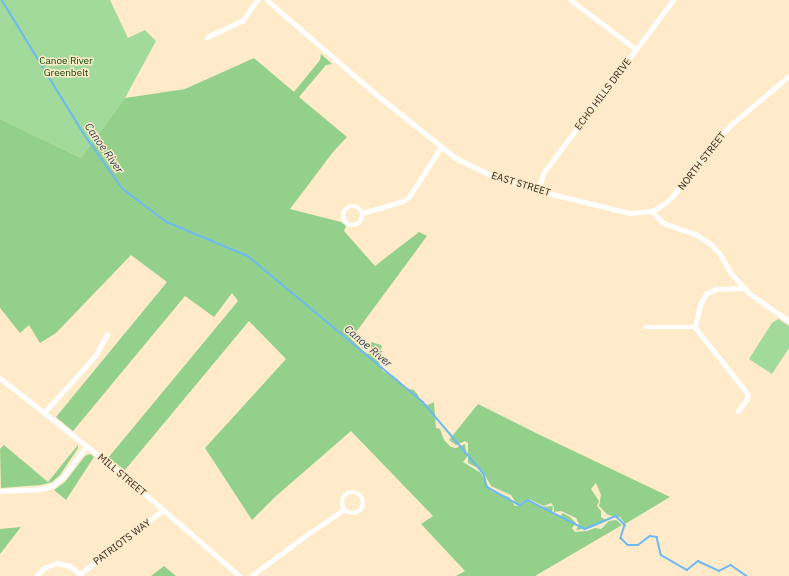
<!DOCTYPE html>
<html>
<head>
<meta charset="utf-8">
<style>
  body { margin:0 }
  #map { position:relative; width:789px; height:576px; overflow:hidden; background:#ffebc9; font-family:"IBM Plex Sans",sans-serif }
  div>[style] { position:absolute }
  .green>* { inset:0; background:#a1da9a }
  .forest>* { inset:0; background:#93d08b }
  .stream>* { height:1.5px; margin:-0.75px; padding:0 0.75px; transform-origin:0.75px; border-radius:0.75px; background:#6db9f4 }
  .minor>* { height:4.5px; margin:-2.25px; padding:0 2.25px; transform-origin:2.25px; border-radius:2.25px; background:#fff }
  .minor>.ring { margin:-2.25px; padding:0; box-sizing:content-box; background:none; border:4.5px solid #fff; border-radius:50% }
  span { translate:-50% -50%; white-space:nowrap; text-align:center; line-height:1.15; -webkit-text-stroke:3px #ffebc9; paint-order:stroke }
  .park-label { font-size:10px; color:#004300 }
  .street-label { font-size:10px; color:#2c2418 }
  .water-label { font-size:11px; color:#1a3a53; font-style:italic }
</style>
</head>
<body>
<div id="map">
  <div class="green">
    <i style="clip-path:polygon(0 0,110px 0,128px 38px,145px 30px,156px 41px,125px 98px,81px 158px,0 119px)"></i>
    <i style="clip-path:polygon(778px 319px,789px 326px,789px 348px,772px 374px,749px 359px,772px 323px)"></i>
  </div>
  <div class="forest">
    <i style="clip-path:polygon(321px 54px,332px 64px,326px 65px,299px 97px,347px 137px,333px 152px,290px 209px,341px 222px,346px 226px,344px 231px,375px 266px,419px 232px,427px 236px,351px 339px,367px 354px,372px 351px,370px 344px,372px 342px,381px 345px,382px 347px,378px 355px,380px 366px,383px 371px,396px 378px,405px 388px,414px 390px,418px 395px,420px 400px,424px 404px,428px 405px,434px 402px,436px 428px,440px 429px,444px 440px,451px 447px,456px 448px,465px 444px,467px 457px,463px 462px,481px 473px,491px 491px,509px 497px,515px 506px,521px 505px,528px 500px,540px 507px,553px 506px,552px 512px,555px 515px,560px 516px,563px 513px,570px 517px,576px 523px,572px 528px,575px 532px,587px 531px,595px 528px,601px 529px,609px 521px,616px 520px,622px 525px,535px 576px,456px 576px,465px 571px,421px 524px,433px 516px,351px 431px,275px 497px,252px 520px,205px 448px,286px 359px,249px 321px,125px 470px,108px 458px,238px 301px,232px 293px,214px 317px,185px 296px,73px 431px,56px 417px,167px 282px,131px 255px,56px 333px,40px 343px,29px 325px,20px 333px,0 308px,0 119px,81px 158px,125px 98px,185px 89px,254px 58px,294px 92px,320px 60px)"></i>
    <i style="clip-path:polygon(478px 404px,536px 433px,670px 497px,625px 524px,620px 517px,608px 515px,599px 506px,601px 495px,596px 483px,591px 489px,599px 501px,597px 506px,601px 511px,601px 517px,607px 521px,590px 528px,576px 530px,579px 524px,576px 518px,561px 511px,554px 512px,554px 507px,551px 503px,544px 506px,529px 499px,517px 505px,511px 495px,491px 486px,482px 470px,468px 463px,468px 443px,465px 441px,456px 445px,449px 440px)"></i>
    <i style="clip-path:polygon(4px 445px,48px 482px,78px 445px,78px 448px,60px 475px,52px 482px,41px 485px,1px 488px,0 449px)"></i>
    <i style="clip-path:polygon(90px 454px,94px 457px,66px 500px,54px 490px,65px 482px,85px 456px)"></i>
    <i style="clip-path:polygon(21px 527px,0 554px,0 529px)"></i>
    <i style="clip-path:polygon(164px 566px,176px 576px,151px 576px)"></i>
  </div>
  <div class="stream">
    <i style="left:2px;top:0;width:157px;rotate:58.5deg"></i>
    <i style="left:84px;top:134px;width:67px;rotate:54.7deg"></i>
    <i style="left:123px;top:189px;width:55px;rotate:36.9deg"></i>
    <i style="left:167px;top:222px;width:88px;rotate:22.8deg"></i>
    <i style="left:248px;top:256px;width:228px;rotate:39.8deg"></i>
    <i style="left:423px;top:402px;width:94px;rotate:49.7deg"></i>
    <i style="left:484px;top:474px;width:13px;rotate:77deg"></i>
    <i style="left:487px;top:487px;width:38px;rotate:29deg"></i>
    <i style="left:520px;top:505px;width:9px;rotate:-32deg"></i>
    <i style="left:528px;top:500px;width:64px;rotate:27deg"></i>
    <i style="left:585px;top:529px;width:34px;rotate:-23deg"></i>
    <i style="left:616px;top:516px;width:13px;rotate:45deg"></i>
    <i style="left:625px;top:525px;width:14px;rotate:107deg"></i>
    <i style="left:621px;top:538px;width:10px;rotate:45deg"></i>
    <i style="left:628px;top:545px;width:10px"></i>
    <i style="left:638px;top:545px;width:15px;rotate:-37deg"></i>
    <i style="left:650px;top:536px;width:7px;rotate:8deg"></i>
    <i style="left:657px;top:537px;width:18px;rotate:77deg"></i>
    <i style="left:661px;top:555px;width:30px;rotate:30deg"></i>
    <i style="left:687px;top:570px;width:14px;rotate:-39deg"></i>
    <i style="left:698px;top:561px;width:23px;rotate:25deg"></i>
    <i style="left:719px;top:571px;width:13px;rotate:-27deg"></i>
    <i style="left:731px;top:565px;width:19px;rotate:35deg"></i>
  </div>
  <div class="minor">
    <i style="left:267px;top:0;width:144px;rotate:40.8deg"></i>
    <i style="left:376px;top:94px;width:102px;rotate:38.7deg"></i>
    <i style="left:456px;top:158px;width:40px;rotate:26.6deg"></i>
    <i style="left:492px;top:176px;width:41px;rotate:18.4deg"></i>
    <i style="left:531px;top:189px;width:102px;rotate:13.6deg"></i>
    <i style="left:630px;top:213px;width:22px;rotate:-5deg"></i>
    <i style="left:652px;top:211px;width:16px;rotate:47deg"></i>
    <i style="left:663px;top:223px;width:36px;rotate:19deg"></i>
    <i style="left:697px;top:235px;width:17px;rotate:33deg"></i>
    <i style="left:711px;top:244px;width:13px;rotate:48deg"></i>
    <i style="left:720px;top:254px;width:22px;rotate:60deg"></i>
    <i style="left:731px;top:273px;width:27px;rotate:48deg"></i>
    <i style="left:749px;top:293px;width:49px;rotate:35deg"></i>
    <i style="left:571px;top:0;width:81px;rotate:37deg"></i>
    <i style="left:207px;top:37px;width:38px;rotate:-25deg"></i>
    <i style="left:242px;top:21px;width:26px;rotate:-54deg"></i>
    <i style="left:538px;top:190px;width:19px;rotate:-72deg"></i>
    <i style="left:544px;top:172px;width:215px;rotate:-53.1deg"></i>
    <i class="ring" style="left:343px;top:206px;width:15.5px;height:15.5px"></i>
    <i style="left:652px;top:211px;width:10px;rotate:-29deg"></i>
    <i style="left:661px;top:206px;width:14px;rotate:-39deg"></i>
    <i style="left:672px;top:197px;width:73px;rotate:-52.2deg"></i>
    <i style="left:717px;top:139px;width:23px;rotate:-45deg"></i>
    <i style="left:733px;top:123px;width:73px;rotate:-40deg"></i>
    <i style="left:362px;top:213px;width:43px;rotate:-16.3deg"></i>
    <i style="left:403px;top:201px;width:7px;rotate:-34deg"></i>
    <i style="left:409px;top:197px;width:59px;rotate:-57.4deg"></i>
    <i style="left:645px;top:327px;width:50px"></i>
    <i style="left:695px;top:327px;width:80px;rotate:51.6deg"></i>
    <i style="left:745px;top:390px;width:6px;rotate:59deg"></i>
    <i style="left:748px;top:395px;width:5px;rotate:101deg"></i>
    <i style="left:747px;top:400px;width:14px;rotate:126deg"></i>
    <i style="left:695px;top:327px;width:23px;rotate:-77deg"></i>
    <i style="left:700px;top:305px;width:13px;rotate:-61deg"></i>
    <i style="left:706px;top:294px;width:11px;rotate:-27deg"></i>
    <i style="left:716px;top:289px;width:28px;rotate:-2deg"></i>
    <i style="left:0;top:378px;width:154px;rotate:38.1deg"></i>
    <i style="left:121px;top:473px;width:157px;rotate:40.9deg"></i>
    <i style="left:44px;top:413px;width:76px;rotate:-48.2deg"></i>
    <i style="left:95px;top:356px;width:25px;rotate:-61deg"></i>
    <i style="left:0;top:491px;width:42px;rotate:-2.7deg"></i>
    <i style="left:42px;top:489px;width:13px;rotate:-18deg"></i>
    <i style="left:54px;top:485px;width:13px;rotate:-42deg"></i>
    <i style="left:64px;top:476px;width:36px;rotate:-53deg"></i>
    <i class="ring" style="left:342px;top:492px;width:17.5px;height:17.5px"></i>
    <i style="left:80px;top:574px;width:105px;rotate:-37.6deg"></i>
    <i style="left:36px;top:576px;width:11px;rotate:-45deg"></i>
    <i style="left:44px;top:568px;width:14px;rotate:-21deg"></i>
    <i style="left:57px;top:563px;width:13px;rotate:13deg"></i>
    <i style="left:70px;top:566px;width:14px;rotate:39deg"></i>
    <i style="left:251px;top:576px;width:71px;rotate:-36.4deg"></i>
    <i style="left:308px;top:534px;width:42px;rotate:-34.4deg"></i>
  </div>
  <div class="park-label">
    <span style="left:66px;top:66px">Canoe River<br>Greenbelt</span>
  </div>
  <div class="street-label">
    <span style="left:603px;top:94px;rotate:-53deg">ECHO HILLS DRIVE</span>
    <span style="left:702px;top:161px;rotate:-52deg">NORTH STREET</span>
    <span style="left:521px;top:184px;rotate:17deg">EAST STREET</span>
    <span style="left:122px;top:475px;rotate:40deg">MILL STREET</span>
    <span style="left:122px;top:542px;rotate:-37deg">PATRIOTS WAY</span>
  </div>
  <div class="water-label">
    <span style="left:104px;top:148px;rotate:55deg">Canoe River</span>
    <span style="left:368px;top:346px;rotate:40deg">Canoe River</span>
  </div>
</div>
</body>
</html>
